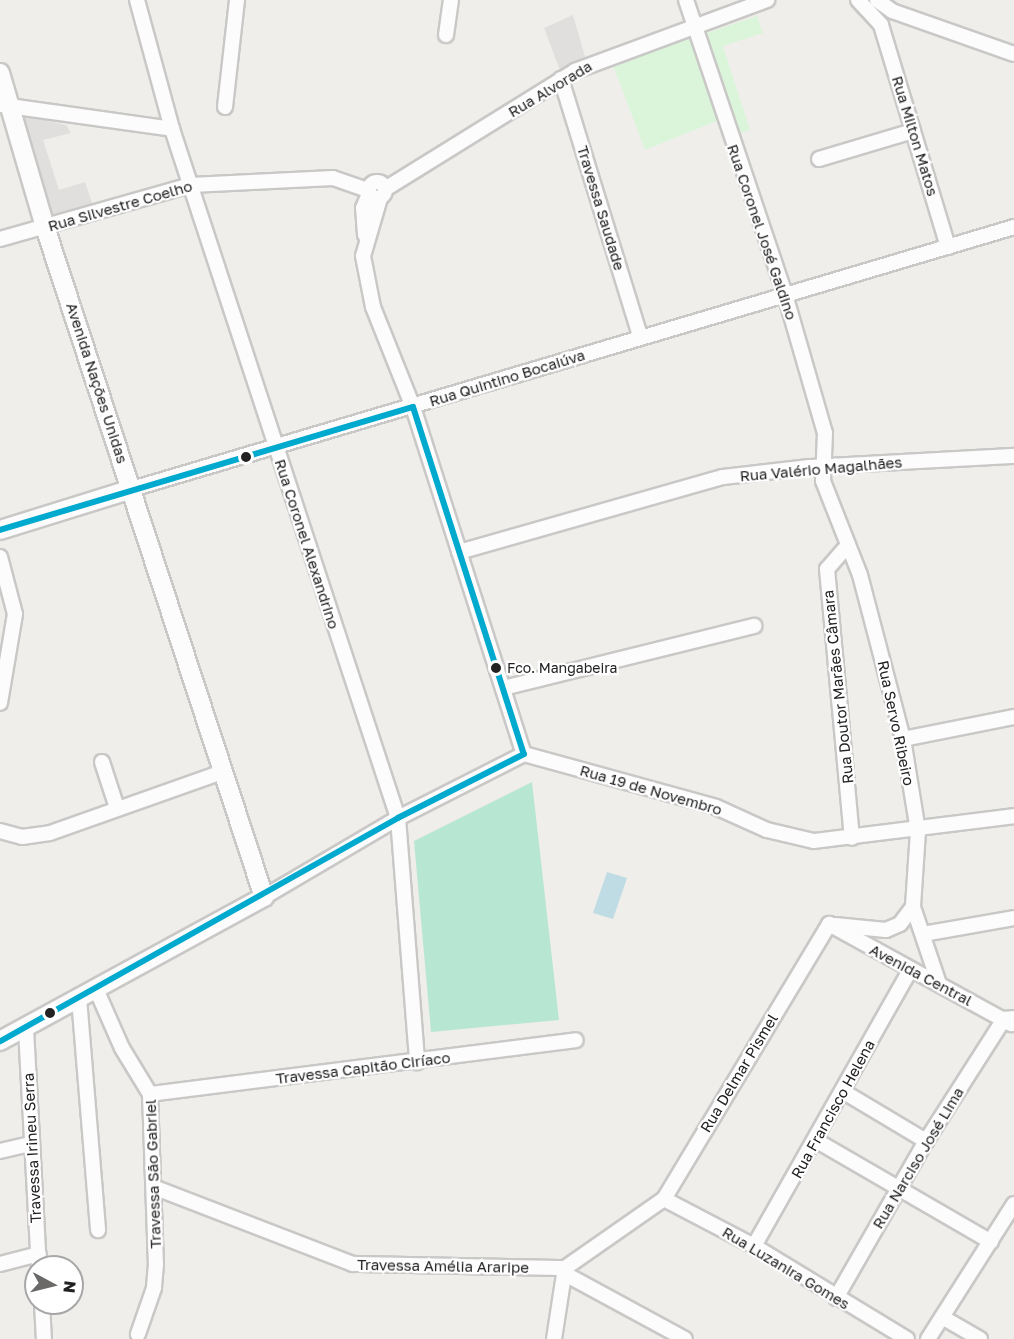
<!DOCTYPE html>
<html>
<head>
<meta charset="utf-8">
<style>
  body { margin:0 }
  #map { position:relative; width:1014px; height:1339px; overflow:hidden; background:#f0eeeb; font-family:"Golos Text",sans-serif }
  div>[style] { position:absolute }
  .park>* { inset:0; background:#daf5da }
  .pitch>* { inset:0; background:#b7e6d2 }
  .parking>* { inset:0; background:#e0dfde }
  .water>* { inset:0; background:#bfdbe3 }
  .roads { filter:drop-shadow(2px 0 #c9c8c7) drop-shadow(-2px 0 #c9c8c7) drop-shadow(0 2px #c9c8c7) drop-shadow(0 -2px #c9c8c7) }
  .minor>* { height:14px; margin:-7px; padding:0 7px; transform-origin:7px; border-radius:7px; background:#fdfcfc }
  .minor>.ring { margin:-7px; padding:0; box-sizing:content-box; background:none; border:14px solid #fdfcfc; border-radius:50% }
  .tertiary>* { height:18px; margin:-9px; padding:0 9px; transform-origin:9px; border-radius:9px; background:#fdfcfc }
  .bus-1>* { height:6px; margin:-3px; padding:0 3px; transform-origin:3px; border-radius:3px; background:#00a9ce }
  .dots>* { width:16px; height:16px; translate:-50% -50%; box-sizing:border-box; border:3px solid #fff; border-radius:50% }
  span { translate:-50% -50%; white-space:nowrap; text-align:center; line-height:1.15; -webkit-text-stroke:4.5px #fff; paint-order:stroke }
  .bus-label { font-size:14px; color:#222 }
  .left { translate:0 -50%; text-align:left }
  .street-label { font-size:15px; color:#222 }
  .north { position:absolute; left:24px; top:1255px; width:60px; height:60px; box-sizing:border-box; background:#fff; border:2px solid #a7a7a7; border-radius:50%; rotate:97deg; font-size:16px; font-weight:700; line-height:24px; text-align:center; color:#222 }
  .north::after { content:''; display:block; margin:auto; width:21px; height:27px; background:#6a6968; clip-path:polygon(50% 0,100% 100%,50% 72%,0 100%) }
</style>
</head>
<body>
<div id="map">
  <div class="park">
    <i style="clip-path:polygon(757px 16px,763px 33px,723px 46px,750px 130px,729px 137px,719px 120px,645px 150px,613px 65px)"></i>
  </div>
  <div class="pitch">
    <i style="clip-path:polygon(532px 782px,559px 1020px,431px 1032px,414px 841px)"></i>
  </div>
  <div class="parking">
    <i style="clip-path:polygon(573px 15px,586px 60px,561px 73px,544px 28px)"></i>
    <i style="clip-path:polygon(15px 114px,66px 125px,71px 133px,43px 140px,59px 190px,85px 182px,93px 206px,49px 220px)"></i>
  </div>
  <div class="water">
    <i style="clip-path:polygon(607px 872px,627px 878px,613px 919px,593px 913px)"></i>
  </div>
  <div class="roads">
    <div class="minor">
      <i style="left:137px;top:0;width:134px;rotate:74.8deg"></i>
      <i style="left:172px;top:129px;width:725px;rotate:71.84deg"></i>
      <i style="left:398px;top:818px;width:245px;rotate:85.5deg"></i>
      <i style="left:686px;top:0;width:314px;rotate:71.4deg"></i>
      <i style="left:786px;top:298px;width:141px;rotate:73.9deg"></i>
      <i style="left:825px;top:433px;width:48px;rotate:92.4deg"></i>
      <i style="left:823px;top:481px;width:101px;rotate:68.5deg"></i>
      <i style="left:860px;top:575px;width:170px;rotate:75.3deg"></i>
      <i style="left:903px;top:739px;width:93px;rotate:80.7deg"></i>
      <i style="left:918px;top:831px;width:76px;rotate:93.8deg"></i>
      <i style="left:913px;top:907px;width:81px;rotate:71.3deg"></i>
      <i style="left:858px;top:0;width:34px;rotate:47deg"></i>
      <i style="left:881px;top:25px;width:232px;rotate:73.2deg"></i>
      <i style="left:877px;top:0;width:19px;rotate:36deg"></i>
      <i style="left:892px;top:11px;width:129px;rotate:19.4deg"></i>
      <i style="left:446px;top:35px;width:35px;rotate:-82deg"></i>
      <i style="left:561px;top:79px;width:269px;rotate:72.9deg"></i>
      <i style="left:2px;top:105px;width:172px;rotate:8deg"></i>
      <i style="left:225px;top:107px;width:108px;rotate:-83.6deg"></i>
      <i style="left:819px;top:159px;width:98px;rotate:-16.6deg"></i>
      <i class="ring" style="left:369px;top:182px;width:2px;height:2px"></i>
      <i style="left:385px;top:189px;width:224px;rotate:-31.8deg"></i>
      <i style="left:575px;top:71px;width:205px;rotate:-20.3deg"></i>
      <i style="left:380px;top:198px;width:60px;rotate:106.3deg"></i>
      <i style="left:363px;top:256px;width:52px;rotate:78.9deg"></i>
      <i style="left:373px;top:307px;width:108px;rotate:68.2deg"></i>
      <i style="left:413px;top:407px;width:364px;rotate:72.3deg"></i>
      <i style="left:365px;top:235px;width:27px;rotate:-94deg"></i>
      <i style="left:363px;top:208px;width:15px;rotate:-67deg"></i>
      <i style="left:0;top:239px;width:198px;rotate:-15.8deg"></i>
      <i style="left:191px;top:185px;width:142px;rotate:-2.8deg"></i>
      <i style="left:333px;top:178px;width:37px;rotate:19deg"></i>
      <i style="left:132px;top:489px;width:920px;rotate:-16.54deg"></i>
      <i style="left:848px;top:545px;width:32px;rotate:131deg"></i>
      <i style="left:827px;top:569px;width:270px;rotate:84.7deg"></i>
      <i style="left:459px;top:552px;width:274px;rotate:-15.9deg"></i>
      <i style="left:723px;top:477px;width:87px;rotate:-6.6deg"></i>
      <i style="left:809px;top:467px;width:205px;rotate:-3.1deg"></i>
      <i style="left:0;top:557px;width:59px;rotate:75.3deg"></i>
      <i style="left:15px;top:614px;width:90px;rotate:99.6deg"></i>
      <i style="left:503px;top:688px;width:259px;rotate:-13.9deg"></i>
      <i style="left:903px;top:739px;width:113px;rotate:-11.2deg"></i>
      <i style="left:524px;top:754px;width:199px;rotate:15.4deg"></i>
      <i style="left:716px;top:807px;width:56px;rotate:24.3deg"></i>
      <i style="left:767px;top:830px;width:48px;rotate:13.2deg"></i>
      <i style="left:814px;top:841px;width:202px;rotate:-7.1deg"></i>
      <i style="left:102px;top:762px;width:48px;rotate:71.9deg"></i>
      <i style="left:0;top:831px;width:23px;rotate:15deg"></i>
      <i style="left:22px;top:837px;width:28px;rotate:-8deg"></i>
      <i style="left:50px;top:833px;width:182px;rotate:-19.5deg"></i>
      <i style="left:264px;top:897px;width:156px;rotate:-30.5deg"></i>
      <i style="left:398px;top:818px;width:141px;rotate:-26.9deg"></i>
      <i style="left:829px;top:924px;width:208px;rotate:28.8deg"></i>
      <i style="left:835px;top:925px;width:51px;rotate:5.6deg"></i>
      <i style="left:886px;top:930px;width:15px;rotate:-23deg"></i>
      <i style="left:900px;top:924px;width:21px;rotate:-53deg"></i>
      <i style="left:923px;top:934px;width:92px;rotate:-10deg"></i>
      <i style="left:96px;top:989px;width:64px;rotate:66.2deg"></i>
      <i style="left:122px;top:1048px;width:54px;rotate:58.7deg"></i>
      <i style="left:150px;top:1094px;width:170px;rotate:88deg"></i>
      <i style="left:156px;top:1264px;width:24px;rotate:95deg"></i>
      <i style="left:154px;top:1288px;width:49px;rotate:109.2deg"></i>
      <i style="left:79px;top:998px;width:233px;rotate:85.3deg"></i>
      <i style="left:26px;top:1029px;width:238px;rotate:86.9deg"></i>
      <i style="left:844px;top:1092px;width:96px;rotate:30.9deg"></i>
      <i style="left:150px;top:1094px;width:429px;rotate:-7.2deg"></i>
      <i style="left:817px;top:1141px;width:201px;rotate:30.1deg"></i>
      <i style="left:0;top:1151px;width:32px;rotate:-13deg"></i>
      <i style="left:156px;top:1188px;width:211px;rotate:21.1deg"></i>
      <i style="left:353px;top:1264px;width:212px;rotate:1.1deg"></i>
      <i style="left:664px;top:1199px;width:102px;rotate:27.6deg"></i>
      <i style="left:754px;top:1246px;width:179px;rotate:31.3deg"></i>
      <i style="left:754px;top:1246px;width:317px;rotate:-60.5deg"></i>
      <i style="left:0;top:1264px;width:40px;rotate:-14.4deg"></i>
      <i style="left:565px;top:1268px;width:121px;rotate:-34.9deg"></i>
      <i style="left:664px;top:1199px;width:321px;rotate:-59deg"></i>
      <i style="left:567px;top:1275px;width:134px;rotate:28.5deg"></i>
      <i style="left:836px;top:1298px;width:181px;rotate:-60.2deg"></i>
      <i style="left:926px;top:1141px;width:145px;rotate:-57.4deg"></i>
      <i style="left:1004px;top:1019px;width:10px;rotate:-6deg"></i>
      <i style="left:42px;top:1303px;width:36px;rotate:87deg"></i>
      <i style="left:942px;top:1317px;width:44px;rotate:30.1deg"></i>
      <i style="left:554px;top:1339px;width:72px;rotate:-81.2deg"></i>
      <i style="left:928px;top:1339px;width:160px;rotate:-57.5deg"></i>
    </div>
    <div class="tertiary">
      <i style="left:0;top:73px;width:160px;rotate:73.7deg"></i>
      <i style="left:45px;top:227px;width:705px;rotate:71.9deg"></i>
      <i style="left:264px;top:897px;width:301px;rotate:151.4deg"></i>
      <i style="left:0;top:530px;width:138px;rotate:-17.3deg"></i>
    </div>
  </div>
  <div class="bus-1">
    <i style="left:0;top:530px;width:431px;rotate:-16.6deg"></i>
    <i style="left:413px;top:407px;width:364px;rotate:72.3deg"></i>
    <i style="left:524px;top:754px;width:141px;rotate:153.1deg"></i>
    <i style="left:398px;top:818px;width:456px;rotate:150.7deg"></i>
  </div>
  <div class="dots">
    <i style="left:246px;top:457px;background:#222"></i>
    <i style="left:496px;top:668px;background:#222"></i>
    <i style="left:50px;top:1013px;background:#222"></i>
  </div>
  <div class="bus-label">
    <span class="left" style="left:507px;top:668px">Fco. Mangabeira</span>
  </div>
  <div class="street-label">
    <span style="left:550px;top:89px;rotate:-31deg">Rua Alvorada</span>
    <span style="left:915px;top:136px;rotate:73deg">Rua Milton Matos</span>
    <span style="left:120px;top:206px;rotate:-16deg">Rua Silvestre Coelho</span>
    <span style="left:601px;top:208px;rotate:73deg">Travessa Saudade</span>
    <span style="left:762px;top:232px;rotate:71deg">Rua Coronel José Galdino</span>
    <span style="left:507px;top:378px;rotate:-17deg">Rua Quintino Bocaiúva</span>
    <span style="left:97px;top:383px;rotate:72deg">Avenida Nações Unidas</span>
    <span style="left:821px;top:469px;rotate:-5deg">Rua Valério Magalhães</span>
    <span style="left:307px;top:544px;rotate:72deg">Rua Coronel Alexandrino</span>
    <span style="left:838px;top:687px;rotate:-96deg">Rua Doutor Marães Câmara</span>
    <span style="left:896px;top:723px;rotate:78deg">Rua Servo Ribeiro</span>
    <span style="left:651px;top:790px;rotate:16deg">Rua 19 de Novembro</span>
    <span style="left:921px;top:975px;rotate:28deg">Avenida Central</span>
    <span style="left:363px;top:1068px;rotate:-7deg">Travessa Capitão Ciríaco</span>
    <span style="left:739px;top:1073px;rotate:-59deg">Rua Delmar Pismel</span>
    <span style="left:833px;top:1109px;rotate:-61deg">Rua Francisco Helena</span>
    <span style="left:32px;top:1148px;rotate:-93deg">Travessa Irineu Serra</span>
    <span style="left:918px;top:1158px;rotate:-59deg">Rua Narciso José Lima</span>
    <span style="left:153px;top:1174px;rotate:-92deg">Travessa São Gabriel</span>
    <span style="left:443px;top:1266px;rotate:1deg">Travessa Amélia Araripe</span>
    <span style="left:786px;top:1268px;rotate:31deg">Rua Luzanira Gomes</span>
  </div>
  <div class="north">N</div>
</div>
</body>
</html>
